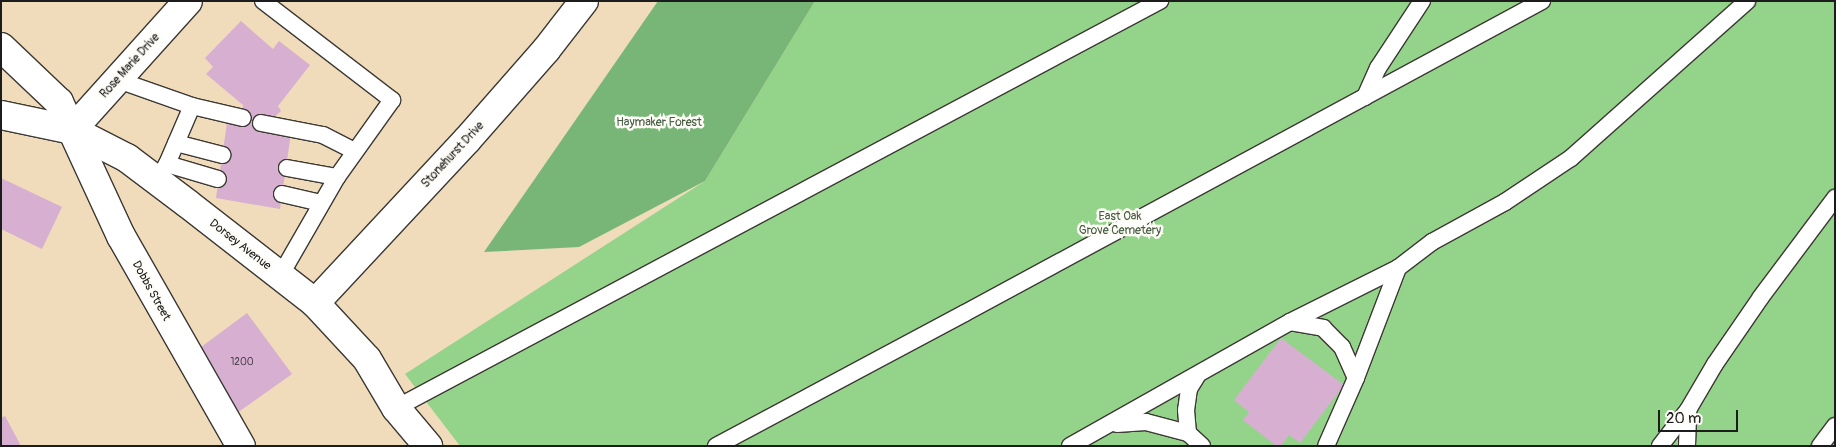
<!DOCTYPE html>
<html>
<head>
<meta charset="utf-8">
<style>
  body { margin:0 }
  #map { position:relative; width:1836px; height:447px; overflow:hidden; background:#f0dbbb; font-family:Pangolin,sans-serif }
  div>[style] { position:absolute }
  .green>* { inset:0; background:#94d48a }
  .forest>* { inset:0; background:#77b676 }
  .building>* { inset:0; background:#d7afd0 }
  .roads { filter:drop-shadow(1px 0 #3c3934) drop-shadow(-1px 0 #3c3934) drop-shadow(0 1px #3c3934) drop-shadow(0 -1px #3c3934) }
  .lane>* { height:16px; margin:-8px; padding:0 8px; transform-origin:8px; border-radius:8px; background:#fff }
  .street>* { height:28px; margin:-14px; padding:0 14px; transform-origin:14px; border-radius:14px; background:#fff }
  .secondary>* { height:28px; margin:-14px; padding:0 14px; transform-origin:14px; border-radius:14px; background:#fff }
  span { translate:-50% -50%; white-space:nowrap; text-align:center; line-height:1.15; -webkit-text-stroke:5px #fdfcf7; paint-order:stroke }
  .number-label { font-size:10px; color:#4b4149 }
  .number-label span { -webkit-text-stroke-width:0 }
  .street-label { font-size:12px; color:#1c1c1c }
  .park-label { font-size:12px; color:#465c42 }
  .frame { position:absolute; inset:0; border:2px solid #1c1c1c; pointer-events:none }
  .scale { position:absolute; left:1658px; top:410px; width:80px; height:22px; box-sizing:border-box; border:2px solid #1c1c1c; border-top:0; padding-left:6px; font-size:15px; line-height:18px; white-space:nowrap; color:#1c1c1c; -webkit-text-stroke:4px #fdfcf7; paint-order:stroke }
</style>
</head>
<body>
<div id="map">
  <div class="green">
    <i style="clip-path:polygon(815px 1px,1835px 1px,1835px 446px,460px 446px,405px 374px,705px 181px)"></i>
  </div>
  <div class="forest">
    <i style="clip-path:polygon(658px 1px,815px 1px,705px 181px,579px 247px,484px 252px)"></i>
  </div>
  <div class="building">
    <i style="clip-path:polygon(241px 21px,273px 49px,279px 41px,310px 65px,278px 106px,281px 111px,270px 121px,291px 133px,280px 209px,216px 198px,227px 123px,242px 125px,243px 105px,206px 74px,213px 67px,205px 58px)"></i>
    <i style="clip-path:polygon(1px 178px,62px 207px,42px 249px,1px 229px)"></i>
    <i style="clip-path:polygon(247px 313px,292px 374px,237px 413px,193px 353px)"></i>
    <i style="clip-path:polygon(1281px 338px,1344px 385px,1300px 443px,1289px 435px,1281px 446px,1276px 446px,1243px 420px,1249px 412px,1234px 400px)"></i>
    <i style="clip-path:polygon(5px 416px,21px 446px,1px 446px,1px 418px)"></i>
  </div>
  <div class="roads">
    <div class="lane">
      <i style="left:263px;top:1px;width:163px;rotate:37.5deg"></i>
      <i style="left:392px;top:100px;width:95px;rotate:125.5deg"></i>
      <i style="left:337px;top:177px;width:114px;rotate:119.9deg"></i>
      <i style="left:118px;top:80px;width:78px;rotate:19.4deg"></i>
      <i style="left:192px;top:106px;width:52px;rotate:13.2deg"></i>
      <i style="left:1365px;top:97px;width:32px;rotate:-66deg"></i>
      <i style="left:1378px;top:68px;width:80px;rotate:-56.7deg"></i>
      <i style="left:261px;top:123px;width:63px;rotate:11deg"></i>
      <i style="left:323px;top:135px;width:35px;rotate:27deg"></i>
      <i style="left:176px;top:143px;width:48px;rotate:14.6deg"></i>
      <i style="left:167px;top:164px;width:53px;rotate:16.4deg"></i>
      <i style="left:287px;top:168px;width:51px;rotate:10.2deg"></i>
      <i style="left:157px;top:181px;width:20px;rotate:-60deg"></i>
      <i style="left:167px;top:164px;width:63px;rotate:-66.7deg"></i>
      <i style="left:282px;top:194px;width:40px;rotate:13deg"></i>
      <i style="left:1290px;top:322px;width:34px;rotate:10deg"></i>
      <i style="left:1323px;top:328px;width:27px;rotate:45deg"></i>
      <i style="left:1342px;top:347px;width:34px;rotate:66deg"></i>
      <i style="left:1356px;top:378px;width:74px;rotate:113.8deg"></i>
      <i style="left:1197px;top:376px;width:15px;rotate:122deg"></i>
      <i style="left:1189px;top:389px;width:21px;rotate:98deg"></i>
      <i style="left:1186px;top:410px;width:23px;rotate:85deg"></i>
      <i style="left:1188px;top:433px;width:19px;rotate:43deg"></i>
      <i style="left:1356px;top:378px;width:118px;rotate:-69.1deg"></i>
      <i style="left:396px;top:408px;width:866px;rotate:-28.05deg"></i>
      <i style="left:1117px;top:424px;width:29px;rotate:-4deg"></i>
      <i style="left:1146px;top:422px;width:43px;rotate:14.7deg"></i>
      <i style="left:716px;top:446px;width:282px;rotate:-28.1deg"></i>
      <i style="left:965px;top:313px;width:656px;rotate:-28.4deg"></i>
      <i style="left:1070px;top:446px;width:253px;rotate:-29.4deg"></i>
      <i style="left:1290px;top:322px;width:121px;rotate:-26.6deg"></i>
      <i style="left:1398px;top:268px;width:43px;rotate:-37.4deg"></i>
      <i style="left:1432px;top:242px;width:83px;rotate:-28.7deg"></i>
      <i style="left:1505px;top:202px;width:79px;rotate:-33.7deg"></i>
      <i style="left:1571px;top:158px;width:236px;rotate:-41.7deg"></i>
      <i style="left:1660px;top:446px;width:46px;rotate:-52.1deg"></i>
      <i style="left:1688px;top:410px;width:53px;rotate:-59.6deg"></i>
      <i style="left:1715px;top:364px;width:81px;rotate:-55.5deg"></i>
      <i style="left:1761px;top:297px;width:124px;rotate:-53.2deg"></i>
      <i style="left:1687px;top:446px;width:36px;rotate:-88deg"></i>
      <i style="left:1820px;top:446px;width:25px;rotate:-53deg"></i>
    </div>
    <div class="street">
      <i style="left:1px;top:47px;width:80px;rotate:43.5deg"></i>
      <i style="left:59px;top:102px;width:148px;rotate:65.2deg"></i>
      <i style="left:121px;top:236px;width:242px;rotate:60.3deg"></i>
      <i style="left:72px;top:130px;width:173px;rotate:-48deg"></i>
      <i style="left:315px;top:303px;width:223px;rotate:-47deg"></i>
      <i style="left:467px;top:140px;width:120px;rotate:-48.7deg"></i>
      <i style="left:546px;top:50px;width:62px;rotate:-52.2deg"></i>
    </div>
    <div class="secondary">
      <i style="left:1px;top:115px;width:73px;rotate:11.9deg"></i>
      <i style="left:72px;top:130px;width:62px;rotate:27deg"></i>
      <i style="left:127px;top:158px;width:76px;rotate:37deg"></i>
      <i style="left:188px;top:204px;width:161px;rotate:37.9deg"></i>
      <i style="left:315px;top:303px;width:76px;rotate:47.1deg"></i>
      <i style="left:367px;top:359px;width:57px;rotate:59.4deg"></i>
      <i style="left:396px;top:408px;width:50px;rotate:49.9deg"></i>
    </div>
  </div>
  <div class="number-label">
    <span style="left:242px;top:363px">1200</span>
  </div>
  <div class="street-label">
    <span style="left:130px;top:66px;rotate:-48deg">Rose Marie Drive</span>
    <span style="left:453px;top:155px;rotate:-47deg">Stonehurst Drive</span>
    <span style="left:240px;top:245px;rotate:38deg">Dorsey Avenue</span>
    <span style="left:151px;top:291px;rotate:61deg">Dobbs Street</span>
  </div>
  <div class="park-label">
    <span style="left:659px;top:123px">Haymaker Forest</span>
    <span style="left:1120px;top:224px">East Oak<br>Grove Cemetery</span>
  </div>
  <div class="frame"></div>
  <div class="scale">20 m</div>
</div>
</body>
</html>
